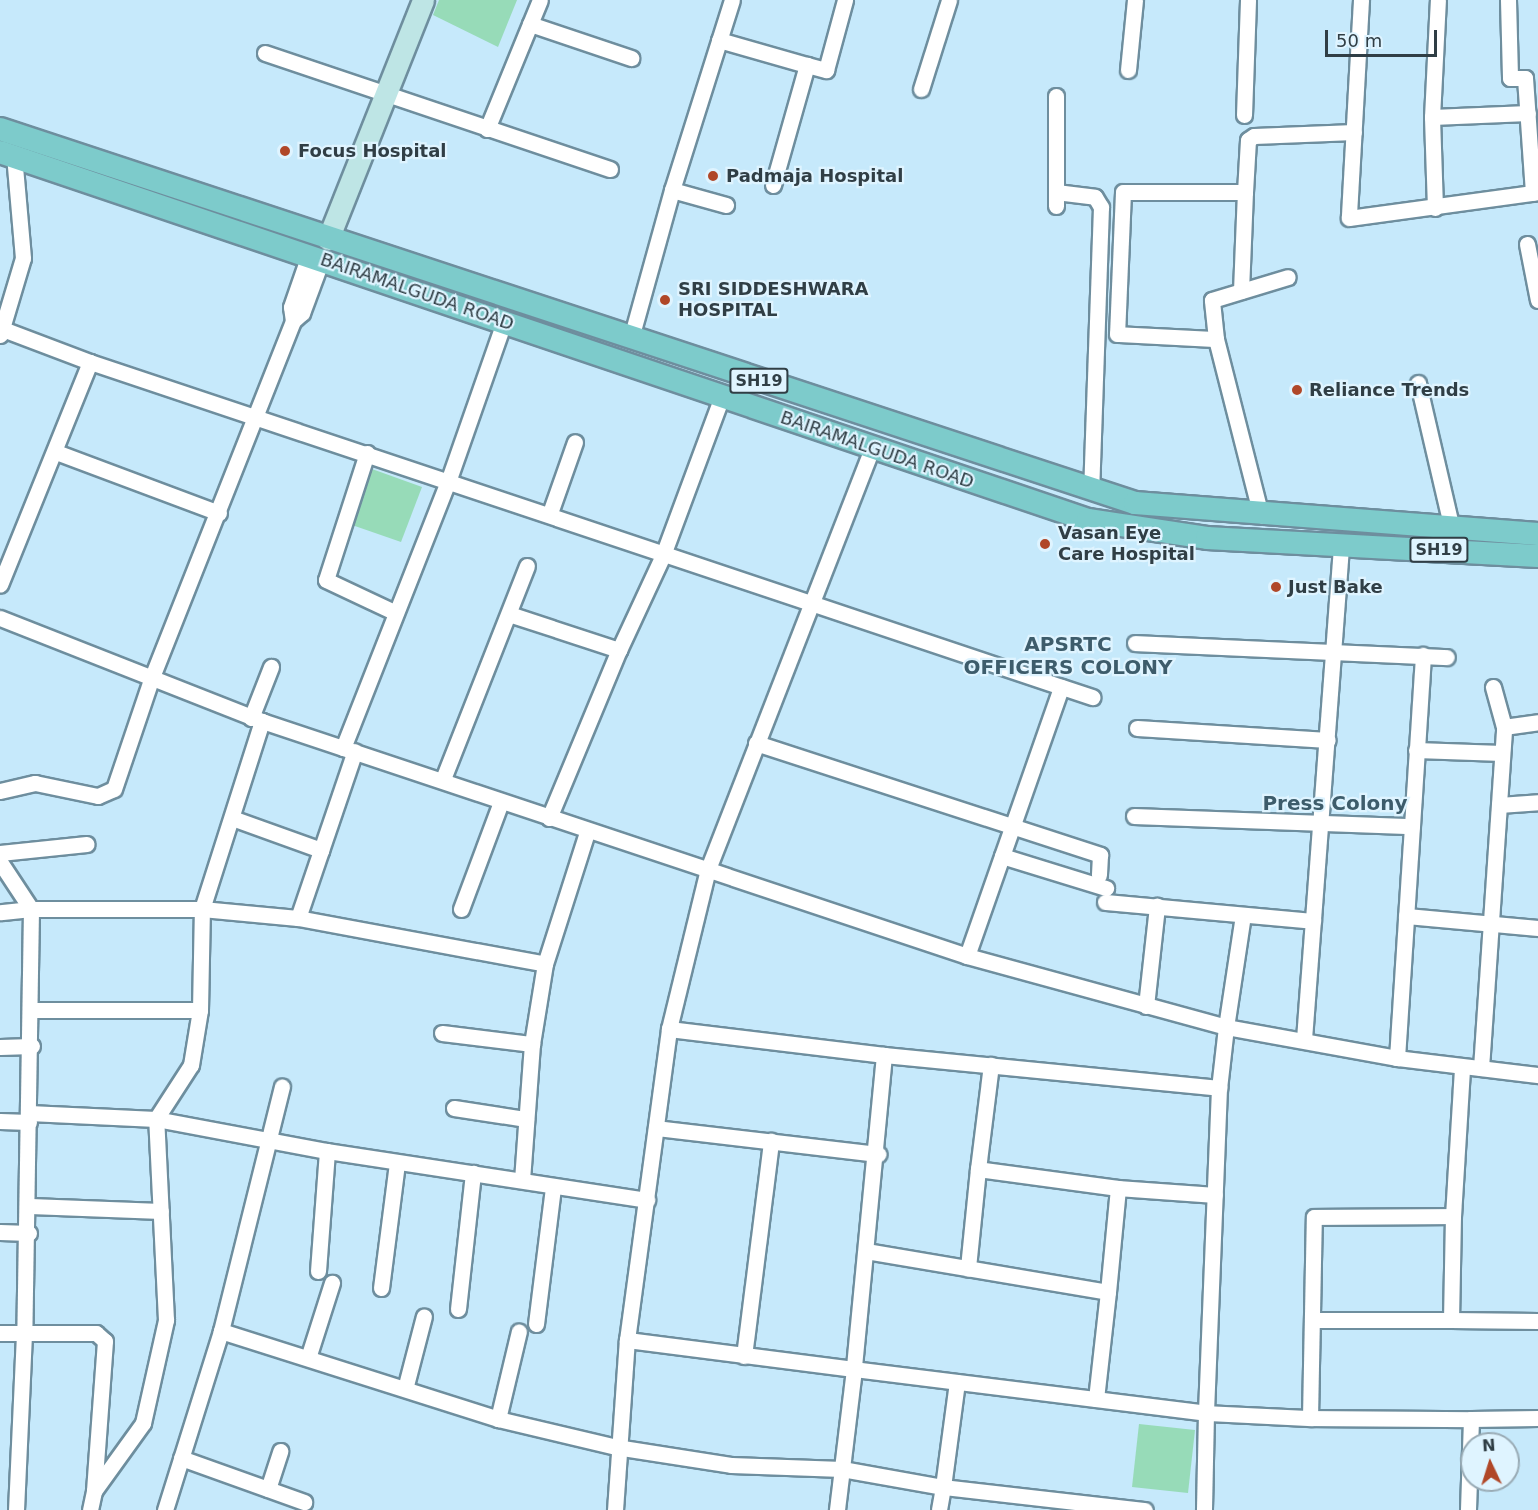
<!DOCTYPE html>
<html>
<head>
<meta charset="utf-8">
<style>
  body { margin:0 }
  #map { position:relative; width:1538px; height:1510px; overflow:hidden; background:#c6e9fb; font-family:"DejaVu Sans",sans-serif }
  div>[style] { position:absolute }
  .green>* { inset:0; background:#97dbb8 }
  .roads { filter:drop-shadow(2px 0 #6e8e9e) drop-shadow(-2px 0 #6e8e9e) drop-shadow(0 2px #6e8e9e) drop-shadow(0 -2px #6e8e9e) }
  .street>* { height:15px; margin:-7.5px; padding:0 7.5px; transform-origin:7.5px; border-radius:7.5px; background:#fff }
  .secondary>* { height:21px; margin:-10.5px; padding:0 10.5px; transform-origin:10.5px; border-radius:10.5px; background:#bee5e5 }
  .primary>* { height:22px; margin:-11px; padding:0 11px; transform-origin:11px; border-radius:11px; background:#7dcbcb }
  .dots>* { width:16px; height:16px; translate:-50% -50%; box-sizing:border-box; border:3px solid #dff4ff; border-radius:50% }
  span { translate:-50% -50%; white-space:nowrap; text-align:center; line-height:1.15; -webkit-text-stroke:4.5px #dff4ff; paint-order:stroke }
  .shield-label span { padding:2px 4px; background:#dff4ff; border:2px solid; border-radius:4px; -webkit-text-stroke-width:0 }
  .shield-label { font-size:16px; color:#303e45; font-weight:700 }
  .poi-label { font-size:18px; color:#303e45; font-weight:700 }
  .left { translate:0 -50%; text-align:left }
  .street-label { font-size:18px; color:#303e45 }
  .neighbourhood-label { font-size:20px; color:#3d5c6b; font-weight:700 }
  .north { position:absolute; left:1460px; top:1432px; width:60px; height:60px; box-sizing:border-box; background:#dff4ff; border:2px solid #99abb5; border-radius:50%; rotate:356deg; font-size:16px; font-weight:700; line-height:24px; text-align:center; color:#303e45 }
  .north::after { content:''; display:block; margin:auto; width:21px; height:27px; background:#b04728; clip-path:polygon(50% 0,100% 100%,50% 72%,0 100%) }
  .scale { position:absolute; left:1325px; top:30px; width:112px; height:27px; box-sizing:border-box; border:3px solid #303e45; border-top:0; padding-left:8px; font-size:18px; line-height:21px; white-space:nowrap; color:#303e45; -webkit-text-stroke:4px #dff4ff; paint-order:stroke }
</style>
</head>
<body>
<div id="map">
  <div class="green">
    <i style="clip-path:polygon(439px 0,517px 0,498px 47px,433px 15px)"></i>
    <i style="clip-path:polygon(372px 469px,422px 487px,401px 542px,352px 525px)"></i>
    <i style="clip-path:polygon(1139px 1424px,1195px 1430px,1188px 1493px,1132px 1487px)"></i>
  </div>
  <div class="roads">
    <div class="street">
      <i style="left:1361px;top:0;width:218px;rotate:93.2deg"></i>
      <i style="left:1349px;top:218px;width:191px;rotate:-7.8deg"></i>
      <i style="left:1508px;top:0;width:78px;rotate:88.5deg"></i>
      <i style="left:1510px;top:78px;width:15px"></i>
      <i style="left:1525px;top:78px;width:115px;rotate:86deg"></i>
      <i style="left:530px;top:24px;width:107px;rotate:18.6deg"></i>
      <i style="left:719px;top:40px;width:91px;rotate:15.9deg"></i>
      <i style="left:265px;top:53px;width:364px;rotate:18.6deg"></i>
      <i style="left:1128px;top:70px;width:70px;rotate:-84.3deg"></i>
      <i style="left:921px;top:89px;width:93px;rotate:-72.5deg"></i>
      <i style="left:1056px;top:96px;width:110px;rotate:90deg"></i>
      <i style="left:1244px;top:115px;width:115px;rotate:-88deg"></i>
      <i style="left:1432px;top:117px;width:96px;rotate:-2.4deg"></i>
      <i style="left:487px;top:129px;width:139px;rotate:-67.7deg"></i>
      <i style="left:773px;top:185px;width:125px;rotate:-74.2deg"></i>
      <i style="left:807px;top:65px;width:20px;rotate:15deg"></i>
      <i style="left:826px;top:70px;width:73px;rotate:-74.8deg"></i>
      <i style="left:1056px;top:192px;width:39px;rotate:7deg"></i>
      <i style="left:1095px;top:197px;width:12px;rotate:59deg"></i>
      <i style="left:1101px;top:207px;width:284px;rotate:92deg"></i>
      <i style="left:1245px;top:192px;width:52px;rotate:-86.7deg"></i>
      <i style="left:1248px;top:140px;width:7px;rotate:-34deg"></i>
      <i style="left:1254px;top:136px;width:100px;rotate:-2.3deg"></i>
      <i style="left:726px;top:205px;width:56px;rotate:-164.5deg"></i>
      <i style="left:672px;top:190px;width:199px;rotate:-72.5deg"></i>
      <i style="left:1435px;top:208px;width:91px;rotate:-91.9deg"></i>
      <i style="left:1432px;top:117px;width:117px;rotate:-87.1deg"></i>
      <i style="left:1527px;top:244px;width:57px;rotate:78.9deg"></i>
      <i style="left:1241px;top:291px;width:99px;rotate:-87.7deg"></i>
      <i style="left:1245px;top:192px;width:122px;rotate:180deg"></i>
      <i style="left:1123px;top:192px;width:142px;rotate:92.4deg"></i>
      <i style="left:1117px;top:334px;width:99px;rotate:2.9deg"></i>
      <i style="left:1216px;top:339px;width:182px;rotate:75.7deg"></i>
      <i style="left:293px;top:321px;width:14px;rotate:-98deg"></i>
      <i style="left:291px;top:307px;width:55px;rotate:-70.9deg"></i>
      <i style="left:0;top:328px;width:96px;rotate:20.7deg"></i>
      <i style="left:90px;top:362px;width:240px;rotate:112deg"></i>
      <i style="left:0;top:335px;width:80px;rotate:-73.4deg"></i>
      <i style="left:23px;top:258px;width:102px;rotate:-95deg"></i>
      <i style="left:631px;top:338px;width:154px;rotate:-74.5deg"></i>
      <i style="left:1216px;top:339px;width:39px;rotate:-96deg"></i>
      <i style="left:1212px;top:300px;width:79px;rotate:-16.8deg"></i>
      <i style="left:90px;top:362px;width:1057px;rotate:18.49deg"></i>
      <i style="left:1418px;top:383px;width:150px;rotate:76.9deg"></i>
      <i style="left:56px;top:452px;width:174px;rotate:20.5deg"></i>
      <i style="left:367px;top:453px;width:133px;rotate:107.9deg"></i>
      <i style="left:326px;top:580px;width:77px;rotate:25.2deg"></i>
      <i style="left:550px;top:513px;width:75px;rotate:-70.6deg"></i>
      <i style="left:509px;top:614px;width:116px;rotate:18.1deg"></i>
      <i style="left:619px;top:650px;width:105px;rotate:-65.1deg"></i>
      <i style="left:663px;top:555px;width:170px;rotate:-69.6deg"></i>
      <i style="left:0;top:618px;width:282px;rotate:21.5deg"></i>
      <i style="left:262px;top:721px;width:197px;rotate:107.7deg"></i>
      <i style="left:202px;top:909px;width:171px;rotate:180deg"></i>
      <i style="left:31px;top:909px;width:424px;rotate:90.9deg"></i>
      <i style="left:24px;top:1333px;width:24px;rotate:180deg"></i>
      <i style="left:1135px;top:643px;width:312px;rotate:2.6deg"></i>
      <i style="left:1493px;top:687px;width:41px;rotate:74.6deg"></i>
      <i style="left:251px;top:718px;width:55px;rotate:-68.6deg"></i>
      <i style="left:262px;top:721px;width:743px;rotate:18.43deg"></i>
      <i style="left:967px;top:956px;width:269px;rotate:15.3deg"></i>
      <i style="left:1226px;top:1027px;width:61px;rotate:96.5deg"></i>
      <i style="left:1219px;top:1088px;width:325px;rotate:92.3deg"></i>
      <i style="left:1206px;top:1413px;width:104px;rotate:2.8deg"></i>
      <i style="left:1310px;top:1418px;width:201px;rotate:-88.9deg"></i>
      <i style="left:1314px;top:1217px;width:139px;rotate:-0.4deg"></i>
      <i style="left:1453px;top:1216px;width:149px;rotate:-86.5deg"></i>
      <i style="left:1137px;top:728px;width:191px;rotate:3.6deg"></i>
      <i style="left:756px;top:743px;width:362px;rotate:18deg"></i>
      <i style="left:1100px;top:855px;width:20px;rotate:93deg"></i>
      <i style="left:343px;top:748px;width:289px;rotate:-68.5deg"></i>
      <i style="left:449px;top:479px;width:166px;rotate:-70.7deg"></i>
      <i style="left:1416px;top:750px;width:86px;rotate:2deg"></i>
      <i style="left:443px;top:779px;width:229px;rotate:-68.5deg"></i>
      <i style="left:0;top:791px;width:36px;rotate:-13deg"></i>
      <i style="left:35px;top:783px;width:64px;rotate:11.7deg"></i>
      <i style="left:98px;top:796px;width:17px;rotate:-24deg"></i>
      <i style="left:114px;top:789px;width:118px;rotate:-71.3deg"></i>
      <i style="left:152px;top:677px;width:383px;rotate:-68.4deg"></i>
      <i style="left:293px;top:321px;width:12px;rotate:-42deg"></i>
      <i style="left:302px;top:313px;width:58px;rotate:-69.7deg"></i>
      <i style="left:1499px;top:805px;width:39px;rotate:-4deg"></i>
      <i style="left:1134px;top:816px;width:278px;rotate:2.1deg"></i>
      <i style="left:232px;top:818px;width:95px;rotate:19.8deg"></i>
      <i style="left:549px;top:818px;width:182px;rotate:-67.4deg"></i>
      <i style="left:0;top:853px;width:87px;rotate:-5.9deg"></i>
      <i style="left:1002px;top:856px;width:109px;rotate:17.1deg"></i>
      <i style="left:0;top:862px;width:56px;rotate:56.6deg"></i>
      <i style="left:31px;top:909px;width:31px;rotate:174deg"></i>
      <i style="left:1105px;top:902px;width:209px;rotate:5.2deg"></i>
      <i style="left:461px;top:909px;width:114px;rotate:-69.5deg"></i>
      <i style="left:1243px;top:915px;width:113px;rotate:98.6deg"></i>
      <i style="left:1226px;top:1027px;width:174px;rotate:10.3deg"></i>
      <i style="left:1397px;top:1058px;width:404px;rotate:-86.3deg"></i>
      <i style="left:1406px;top:916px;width:133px;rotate:5.2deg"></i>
      <i style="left:298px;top:918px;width:251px;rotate:10.5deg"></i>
      <i style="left:545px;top:964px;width:139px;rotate:-72.3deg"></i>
      <i style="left:967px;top:956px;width:285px;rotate:-70.7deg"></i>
      <i style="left:1146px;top:1006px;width:101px;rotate:-83.7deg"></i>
      <i style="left:32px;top:1010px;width:168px"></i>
      <i style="left:200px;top:1010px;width:101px;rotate:-88.9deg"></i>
      <i style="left:202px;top:909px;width:96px;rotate:5.4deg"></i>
      <i style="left:298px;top:918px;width:176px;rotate:-71.2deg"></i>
      <i style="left:669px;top:1029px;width:217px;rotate:6.9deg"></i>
      <i style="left:884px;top:1055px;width:315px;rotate:95.5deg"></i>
      <i style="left:854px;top:1369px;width:355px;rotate:7.1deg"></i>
      <i style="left:1206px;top:1413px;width:97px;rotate:91.2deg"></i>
      <i style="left:442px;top:1033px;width:91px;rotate:7deg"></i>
      <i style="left:1304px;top:1039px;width:493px;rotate:-85.7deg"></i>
      <i style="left:0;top:1047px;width:32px;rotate:-2deg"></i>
      <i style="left:884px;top:1055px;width:337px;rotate:5.6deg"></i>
      <i style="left:1397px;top:1058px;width:142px;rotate:6.9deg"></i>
      <i style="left:1481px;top:1068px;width:342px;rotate:-86.1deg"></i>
      <i style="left:1504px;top:727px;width:34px;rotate:-8deg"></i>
      <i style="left:454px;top:1108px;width:73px;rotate:8.7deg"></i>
      <i style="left:29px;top:1113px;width:127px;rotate:2.7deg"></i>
      <i style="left:156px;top:1119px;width:174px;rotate:10.6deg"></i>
      <i style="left:327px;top:1151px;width:324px;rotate:8.7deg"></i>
      <i style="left:0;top:1121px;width:29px;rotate:2deg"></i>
      <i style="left:656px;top:1128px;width:224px;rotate:6.7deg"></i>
      <i style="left:978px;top:1169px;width:105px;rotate:-82.9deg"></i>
      <i style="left:522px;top:1180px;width:136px;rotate:-85.8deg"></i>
      <i style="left:532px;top:1044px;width:81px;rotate:-80.8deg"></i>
      <i style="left:1118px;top:1188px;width:97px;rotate:4.1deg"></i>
      <i style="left:30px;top:1206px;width:131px;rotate:2.2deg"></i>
      <i style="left:0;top:1232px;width:29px;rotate:2deg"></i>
      <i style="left:866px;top:1251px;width:245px;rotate:9.6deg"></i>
      <i style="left:1108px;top:1292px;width:104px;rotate:-84.5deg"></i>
      <i style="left:1118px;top:1188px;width:141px;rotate:-172.3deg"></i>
      <i style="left:978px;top:1169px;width:100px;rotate:95.8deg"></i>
      <i style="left:318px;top:1271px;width:120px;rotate:-85.7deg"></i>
      <i style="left:381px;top:1288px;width:126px;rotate:-82.7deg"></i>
      <i style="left:458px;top:1309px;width:137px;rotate:-83.7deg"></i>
      <i style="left:1316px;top:1320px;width:135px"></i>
      <i style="left:1451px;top:1320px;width:104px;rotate:-88.9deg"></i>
      <i style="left:1451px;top:1320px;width:87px;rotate:0.7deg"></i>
      <i style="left:536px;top:1324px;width:138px;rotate:-82.9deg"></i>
      <i style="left:221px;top:1331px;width:291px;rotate:17.6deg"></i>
      <i style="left:498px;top:1419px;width:121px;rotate:13.3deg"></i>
      <i style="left:616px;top:1447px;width:116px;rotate:8.9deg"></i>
      <i style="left:731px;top:1465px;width:111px;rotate:2.1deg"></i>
      <i style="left:842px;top:1469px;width:103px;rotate:10.1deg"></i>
      <i style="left:943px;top:1487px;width:23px;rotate:100deg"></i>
      <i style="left:627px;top:1340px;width:229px;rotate:7.3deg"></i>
      <i style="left:854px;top:1369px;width:142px;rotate:96.9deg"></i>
      <i style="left:744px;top:1356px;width:217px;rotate:-82.8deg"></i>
      <i style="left:308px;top:1358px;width:79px;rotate:-72.3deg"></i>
      <i style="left:957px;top:1382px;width:106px;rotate:97.6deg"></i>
      <i style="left:943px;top:1487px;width:203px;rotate:6.5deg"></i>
      <i style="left:405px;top:1389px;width:75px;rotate:-75.4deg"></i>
      <i style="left:1096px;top:1399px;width:108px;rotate:-83.6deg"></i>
      <i style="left:1310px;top:1418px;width:161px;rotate:0.4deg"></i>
      <i style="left:1471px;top:1419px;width:91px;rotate:91.9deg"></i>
      <i style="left:498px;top:1419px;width:90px;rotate:-76.6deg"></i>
      <i style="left:1471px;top:1419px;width:67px;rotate:-0.9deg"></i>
      <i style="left:181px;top:1458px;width:131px;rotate:19.7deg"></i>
      <i style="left:268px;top:1489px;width:40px;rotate:-72deg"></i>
      <i style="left:16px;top:1510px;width:177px;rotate:-87.4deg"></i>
      <i style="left:24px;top:1333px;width:72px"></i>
      <i style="left:96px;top:1333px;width:12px;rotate:42deg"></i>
      <i style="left:105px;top:1341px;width:150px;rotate:94.2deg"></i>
      <i style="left:90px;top:1510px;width:19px;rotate:-78deg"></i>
      <i style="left:94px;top:1491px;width:84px;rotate:-54.2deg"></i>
      <i style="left:143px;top:1423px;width:106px;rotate:-77.4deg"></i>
      <i style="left:166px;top:1320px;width:201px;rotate:-92.8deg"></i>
      <i style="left:156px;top:1119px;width:64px;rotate:-57.1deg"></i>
      <i style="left:191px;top:1065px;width:56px;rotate:-80.7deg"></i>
      <i style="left:165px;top:1510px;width:188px;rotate:-72.6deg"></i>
      <i style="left:221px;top:1331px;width:252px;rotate:-76deg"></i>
      <i style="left:615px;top:1510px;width:170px;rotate:-86deg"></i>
      <i style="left:627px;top:1340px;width:314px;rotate:-82.3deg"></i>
      <i style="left:669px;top:1029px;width:165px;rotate:-76.3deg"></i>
      <i style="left:708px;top:869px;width:452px;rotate:-68.7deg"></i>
    </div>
    <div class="secondary">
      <i style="left:328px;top:239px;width:257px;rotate:-68.3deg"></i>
    </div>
    <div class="primary">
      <i style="left:0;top:129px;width:1195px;rotate:18.24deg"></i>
      <i style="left:1135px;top:503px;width:404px;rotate:4.4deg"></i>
      <i style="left:0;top:152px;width:1149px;rotate:18.69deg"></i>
      <i style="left:1088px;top:520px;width:120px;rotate:8.6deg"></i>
      <i style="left:1207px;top:538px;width:331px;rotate:3.1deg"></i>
    </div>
  </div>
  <div class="dots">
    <i style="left:285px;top:151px;background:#b04728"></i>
    <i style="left:713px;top:176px;background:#b04728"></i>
    <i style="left:665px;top:300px;background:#b04728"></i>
    <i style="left:1297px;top:390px;background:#b04728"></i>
    <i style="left:1045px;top:544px;background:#b04728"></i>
    <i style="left:1276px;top:587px;background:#b04728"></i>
  </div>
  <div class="shield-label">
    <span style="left:759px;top:381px">SH19</span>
    <span style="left:1439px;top:550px">SH19</span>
  </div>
  <div class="poi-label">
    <span class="left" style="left:298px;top:151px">Focus Hospital</span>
    <span class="left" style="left:726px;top:176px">Padmaja Hospital</span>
    <span class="left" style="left:678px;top:300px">SRI SIDDESHWARA<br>HOSPITAL</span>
    <span class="left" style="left:1309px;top:390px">Reliance Trends</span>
    <span class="left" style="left:1058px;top:544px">Vasan Eye<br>Care Hospital</span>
    <span class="left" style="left:1288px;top:587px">Just Bake</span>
  </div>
  <div class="street-label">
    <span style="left:417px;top:292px;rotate:19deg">BAIRAMALGUDA ROAD</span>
    <span style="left:877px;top:450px;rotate:19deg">BAIRAMALGUDA ROAD</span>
  </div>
  <div class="neighbourhood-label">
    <span style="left:1068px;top:656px">APSRTC<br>OFFICERS COLONY</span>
    <span style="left:1335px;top:803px">Press Colony</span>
  </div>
  <div class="north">N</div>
  <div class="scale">50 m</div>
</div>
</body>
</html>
